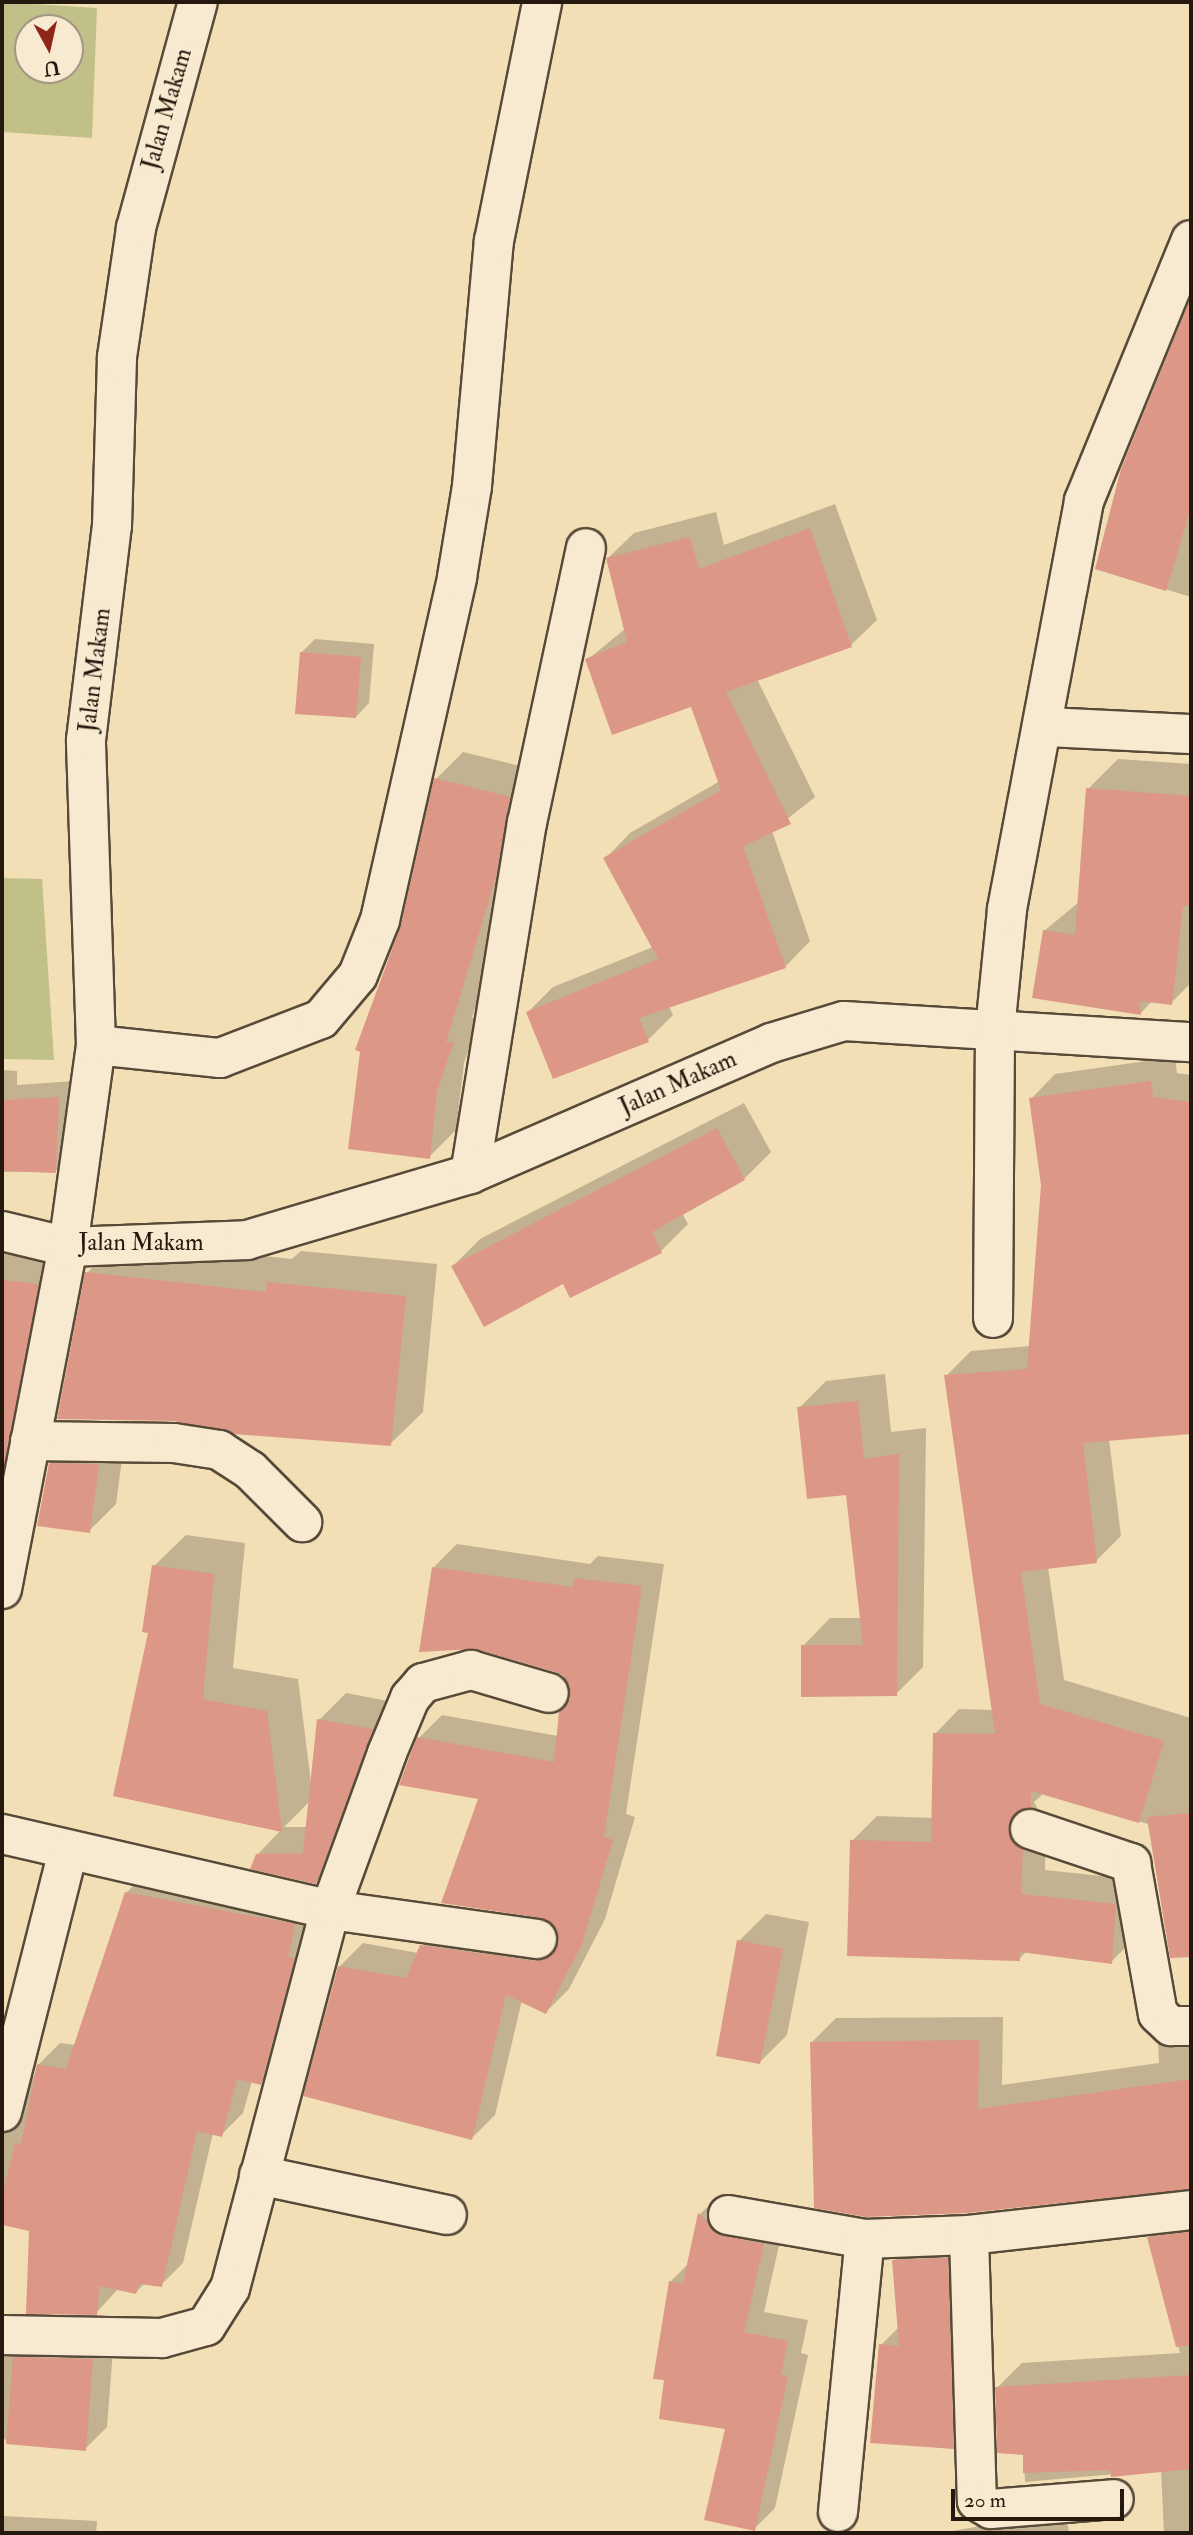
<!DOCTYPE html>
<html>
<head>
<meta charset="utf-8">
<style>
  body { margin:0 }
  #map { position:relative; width:1193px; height:2535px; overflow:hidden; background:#f3dfb6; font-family:"IM FELL Double Pica",serif }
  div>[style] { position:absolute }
  .green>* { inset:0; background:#c1c089 }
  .shadow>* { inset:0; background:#0003 }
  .building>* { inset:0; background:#dc9787 }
  .roads { filter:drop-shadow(2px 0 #584a39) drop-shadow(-2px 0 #584a39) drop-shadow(0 2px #584a39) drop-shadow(0 -2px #584a39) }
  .minor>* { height:38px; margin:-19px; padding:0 19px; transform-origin:19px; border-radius:19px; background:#f7ead0 }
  span { translate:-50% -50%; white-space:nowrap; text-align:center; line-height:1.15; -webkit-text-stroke:7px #f7ead0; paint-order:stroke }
  .street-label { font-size:24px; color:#24180f }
  .frame { position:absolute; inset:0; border:4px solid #24180f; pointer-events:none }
  .north { position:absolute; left:14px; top:14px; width:70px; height:70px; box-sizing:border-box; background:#f7ead0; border:2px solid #a39683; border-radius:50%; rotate:172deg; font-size:19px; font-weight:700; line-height:28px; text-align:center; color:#24180f }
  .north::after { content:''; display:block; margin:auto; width:24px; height:32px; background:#8f2418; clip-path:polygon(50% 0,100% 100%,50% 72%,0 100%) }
  .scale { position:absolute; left:951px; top:2489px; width:173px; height:32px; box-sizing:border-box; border:4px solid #24180f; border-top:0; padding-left:9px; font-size:21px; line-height:24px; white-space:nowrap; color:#24180f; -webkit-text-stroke:5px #f7ead0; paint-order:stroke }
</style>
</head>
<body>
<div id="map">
  <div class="green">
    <i style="clip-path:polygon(evenodd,2px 2px,97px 8px,92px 138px,2px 132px,2px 2px,28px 28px,70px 28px,70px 70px,28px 70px,28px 28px)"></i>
    <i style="clip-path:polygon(2px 878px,42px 879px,54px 1060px,2px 1059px)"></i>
  </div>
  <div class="shadow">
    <i style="clip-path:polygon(1191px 303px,1191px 597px,1097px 568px,1122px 470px)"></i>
    <i style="clip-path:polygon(835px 504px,877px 620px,851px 645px,757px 679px,815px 797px,772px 831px,810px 941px,785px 967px,669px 1006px,673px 1015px,648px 1040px,528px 1012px,553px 987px,653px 947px,605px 859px,630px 833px,720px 781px,692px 705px,587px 660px,625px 629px,608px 558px,634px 533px,716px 512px,724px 545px)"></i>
    <i style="clip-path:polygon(315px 639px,374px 644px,369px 703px,356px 717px,301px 653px)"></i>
    <i style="clip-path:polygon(463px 752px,536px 770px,522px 849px,472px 1018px,479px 1015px,464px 1063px,456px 1130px,429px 1157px,403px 926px,436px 779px)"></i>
    <i style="clip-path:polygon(1118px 759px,1191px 764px,1191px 983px,1171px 1003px,1152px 1001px,1141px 1013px,1034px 997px,1044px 931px,1079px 902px,1088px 789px)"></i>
    <i style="clip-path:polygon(1175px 1057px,1177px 1073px,1191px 1075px,1191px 1432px,1109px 1439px,1121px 1536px,1096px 1561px,1048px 1567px,1064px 1680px,1191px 1718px,1191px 1911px,1164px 1912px,1148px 1824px,1044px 1793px,1034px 1802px,1046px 1825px,1045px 1870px,1140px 1880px,1136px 1937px,1111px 1962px,1027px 1951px,1019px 1959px,852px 1841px,877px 1816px,933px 1818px,935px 1734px,959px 1709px,993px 1710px,946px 1376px,971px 1351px,1030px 1346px,1043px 1185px,1031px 1099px,1055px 1074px)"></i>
    <i style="clip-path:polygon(2px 1070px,17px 1071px,17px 1085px,75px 1081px,72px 1154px,55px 1171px,2px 1172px)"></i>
    <i style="clip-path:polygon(744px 1103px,771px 1152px,744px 1179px,682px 1213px,688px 1224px,661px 1251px,564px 1282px,453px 1266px,480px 1239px)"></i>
    <i style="clip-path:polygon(119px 1241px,292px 1259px,301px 1251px,437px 1264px,423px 1412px,390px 1444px,87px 1273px)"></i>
    <i style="clip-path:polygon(2px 1251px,65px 1257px,2px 1519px)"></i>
    <i style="clip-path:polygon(885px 1374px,891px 1432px,926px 1428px,923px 1667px,896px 1694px,803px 1646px,830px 1618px,861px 1618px,847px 1493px,799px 1408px,826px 1381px)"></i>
    <i style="clip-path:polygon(77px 1437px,125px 1437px,116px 1504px,89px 1531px,50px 1464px)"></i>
    <i style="clip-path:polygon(evenodd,186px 1535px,245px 1543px,233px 1668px,298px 1679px,311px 1783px,319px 1720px,346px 1693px,399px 1703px,343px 1855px,316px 1882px,257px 1855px,281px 1830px,150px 1632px,154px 1566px,186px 1535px,310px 1801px,308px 1827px,284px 1827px,310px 1801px)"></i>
    <i style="clip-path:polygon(457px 1544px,590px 1564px,598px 1556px,664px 1564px,626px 1814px,635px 1817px,605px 1919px,569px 1989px,546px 2012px,522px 2000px,495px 2115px,472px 2138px,339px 1967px,363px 1943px,418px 1953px,445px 1922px,560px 1938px,480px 1798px,419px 1738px,442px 1715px,558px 1736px,572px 1699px,565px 1673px,434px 1567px)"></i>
    <i style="clip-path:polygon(2px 1849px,6px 1850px,2px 1871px)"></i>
    <i style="clip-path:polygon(148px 1871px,316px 1903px,282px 2061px,261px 2083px,252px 2081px,243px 2113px,221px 2135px,213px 2133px,183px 2263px,161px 2285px,145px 2283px,136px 2292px,118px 2289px,96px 2313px,30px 2230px,2px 2223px,2px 2031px,14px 2034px,20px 2112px,38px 2065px,60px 2043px,76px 2045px,126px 1893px)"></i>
    <i style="clip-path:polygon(766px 1914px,809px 1922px,787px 2035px,760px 2062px,739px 1941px)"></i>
    <i style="clip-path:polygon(1003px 2017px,1002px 2085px,1159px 2063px,1158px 2043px,1183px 2019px,1191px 2020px,1191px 2188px,967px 2211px,811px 2043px,836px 2018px)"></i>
    <i style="clip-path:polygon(721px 2194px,745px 2216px,784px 2223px,764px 2312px,808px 2320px,801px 2353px,808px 2355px,775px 2508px,754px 2529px,728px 2427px,666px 2379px,670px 2282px,689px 2263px,700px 2214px)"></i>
    <i style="clip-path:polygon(1191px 2210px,1191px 2533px,1164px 2533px,1161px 2470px,1025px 2482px,1024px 2453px,997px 2388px,1022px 2363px,1180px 2353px,1149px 2237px,1173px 2213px)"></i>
    <i style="clip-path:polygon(974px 2231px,980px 2421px,953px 2448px,881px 2345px,899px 2327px,894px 2261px,921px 2233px)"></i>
    <i style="clip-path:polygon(37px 2336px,114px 2337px,107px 2427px,85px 2449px,2px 2439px,2px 2355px,16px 2356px)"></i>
    <i style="clip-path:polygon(1066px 2511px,1069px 2533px,941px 2533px)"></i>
    <i style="clip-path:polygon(2px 2516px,97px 2521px,96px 2533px,2px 2533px)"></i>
  </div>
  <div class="building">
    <i style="clip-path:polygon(1191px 297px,1191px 507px,1166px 591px,1095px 569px,1121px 469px)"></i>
    <i style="clip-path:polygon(810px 528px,852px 647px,726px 692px,791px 824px,743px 846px,786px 968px,639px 1018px,649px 1042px,553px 1079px,526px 1012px,658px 959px,603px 858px,721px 790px,691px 707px,612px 735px,585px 659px,627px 642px,606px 558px,690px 537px,699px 569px)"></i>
    <i style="clip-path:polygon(300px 652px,361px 657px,356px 718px,295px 714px)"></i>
    <i style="clip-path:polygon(434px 778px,510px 797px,496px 877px,446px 1043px,454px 1041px,437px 1092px,430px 1159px,348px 1149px,360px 1052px,355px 1050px,401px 925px)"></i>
    <i style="clip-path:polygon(1086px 788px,1191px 796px,1191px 906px,1183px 906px,1172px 1005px,1139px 1001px,1141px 1015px,1032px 998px,1043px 930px,1075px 935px)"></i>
    <i style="clip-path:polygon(1151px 1081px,1153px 1097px,1191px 1102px,1191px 1434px,1083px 1443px,1097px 1563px,1021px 1572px,1040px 1704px,1164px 1741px,1139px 1823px,1031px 1791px,1031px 1808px,1015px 1813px,1009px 1833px,1023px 1850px,1021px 1894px,1116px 1904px,1112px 1964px,1020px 1952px,1020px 1961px,847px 1956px,850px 1840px,931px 1842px,933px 1733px,995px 1734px,944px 1375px,1027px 1369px,1041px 1185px,1029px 1098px)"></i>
    <i style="clip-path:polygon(59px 1097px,56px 1173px,2px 1171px,2px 1100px)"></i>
    <i style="clip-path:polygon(717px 1128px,745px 1180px,652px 1232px,662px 1253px,570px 1298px,563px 1284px,484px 1327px,451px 1266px)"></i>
    <i style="clip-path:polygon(85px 1272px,266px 1292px,267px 1282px,406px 1296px,391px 1446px,234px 1434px,174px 1421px,57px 1419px)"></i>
    <i style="clip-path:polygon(2px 1280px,39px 1284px,2px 1475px)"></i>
    <i style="clip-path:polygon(858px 1401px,864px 1459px,899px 1454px,897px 1696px,801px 1697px,801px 1645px,863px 1645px,846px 1495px,807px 1499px,797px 1407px)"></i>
    <i style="clip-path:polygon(49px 1463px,99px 1464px,90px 1533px,37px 1526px)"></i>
    <i style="clip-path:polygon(152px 1565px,214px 1574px,203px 1699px,267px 1711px,282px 1832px,113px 1796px,148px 1633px,142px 1632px)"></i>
    <i style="clip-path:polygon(432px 1567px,573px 1587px,574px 1578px,642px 1586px,604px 1837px,613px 1840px,582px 1944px,546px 2014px,506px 1995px,472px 2140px,303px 2096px,338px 1966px,406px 1978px,420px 1945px,535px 1961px,554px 1953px,558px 1943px,557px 1930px,541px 1918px,441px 1903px,478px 1799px,399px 1785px,417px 1737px,554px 1762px,559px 1712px,570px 1699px,563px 1675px,555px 1672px,476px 1649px,419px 1652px)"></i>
    <i style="clip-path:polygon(317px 1719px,373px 1729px,316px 1884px,250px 1869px,256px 1854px,303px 1853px)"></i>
    <i style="clip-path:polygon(1191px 1813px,1191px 1957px,1170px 1958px,1147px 1817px)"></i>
    <i style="clip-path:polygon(125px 1892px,295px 1924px,288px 1957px,295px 1958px,261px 2085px,237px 2079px,222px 2137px,197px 2131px,162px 2287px,139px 2284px,136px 2294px,99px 2286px,97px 2315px,26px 2314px,29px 2231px,2px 2225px,2px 2196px,15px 2143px,21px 2144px,37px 2064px,66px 2069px)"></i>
    <i style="clip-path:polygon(737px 1940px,783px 1949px,760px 2064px,716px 2056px)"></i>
    <i style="clip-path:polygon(979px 2040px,978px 2109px,1191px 2079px,1191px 2189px,967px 2213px,866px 2217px,814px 2208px,810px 2042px)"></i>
    <i style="clip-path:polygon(698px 2213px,724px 2236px,764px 2244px,744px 2332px,788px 2341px,781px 2374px,788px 2376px,755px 2531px,704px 2520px,725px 2429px,659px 2419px,664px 2380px,653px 2379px,669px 2281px,683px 2283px)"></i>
    <i style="clip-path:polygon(1191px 2232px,1191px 2345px,1176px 2347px,1147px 2237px)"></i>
    <i style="clip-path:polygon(948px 2258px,954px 2449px,870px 2443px,879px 2344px,899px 2346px,892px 2260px)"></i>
    <i style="clip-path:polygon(13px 2357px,93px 2359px,86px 2451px,6px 2444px)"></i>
    <i style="clip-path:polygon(1191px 2375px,1191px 2469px,1111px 2477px,1110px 2470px,1023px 2473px,1023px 2455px,997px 2453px,995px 2387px)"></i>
  </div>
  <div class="roads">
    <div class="minor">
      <i style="left:1046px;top:727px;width:145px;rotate:2.8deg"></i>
      <i style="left:96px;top:1045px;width:125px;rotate:6deg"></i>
      <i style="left:220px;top:1058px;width:108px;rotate:-21.1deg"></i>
      <i style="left:321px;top:1019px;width:57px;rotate:-49.9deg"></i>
      <i style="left:358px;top:975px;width:59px;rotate:-68.2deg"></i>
      <i style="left:380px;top:920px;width:352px;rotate:-77.3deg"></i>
      <i style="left:457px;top:577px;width:92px;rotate:-80.6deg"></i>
      <i style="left:472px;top:486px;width:246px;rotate:-84.9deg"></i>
      <i style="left:494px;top:241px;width:244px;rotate:-78.6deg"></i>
      <i style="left:470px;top:1174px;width:356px;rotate:-80.8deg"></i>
      <i style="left:527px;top:823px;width:281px;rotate:-77.9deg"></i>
      <i style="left:2px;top:1231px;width:68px;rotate:13.6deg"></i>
      <i style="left:68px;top:1247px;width:179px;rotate:-2.2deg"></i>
      <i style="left:247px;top:1240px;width:233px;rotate:-16.5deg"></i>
      <i style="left:470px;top:1174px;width:328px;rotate:-23.5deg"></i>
      <i style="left:771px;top:1043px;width:76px;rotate:-16.8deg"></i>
      <i style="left:844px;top:1021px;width:348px;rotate:3.5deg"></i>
      <i style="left:993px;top:1318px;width:288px;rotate:-89.6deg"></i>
      <i style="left:995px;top:1030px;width:122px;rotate:-84.3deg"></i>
      <i style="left:1007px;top:909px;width:415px;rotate:-79.3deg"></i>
      <i style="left:1084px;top:501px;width:282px;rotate:-67.7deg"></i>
      <i style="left:30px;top:1441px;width:144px;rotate:0.8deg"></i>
      <i style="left:174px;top:1443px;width:46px;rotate:8.8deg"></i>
      <i style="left:219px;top:1450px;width:37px;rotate:33deg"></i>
      <i style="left:250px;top:1470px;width:74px;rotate:45deg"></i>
      <i style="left:2px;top:1589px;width:348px;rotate:-79.1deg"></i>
      <i style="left:68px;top:1247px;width:204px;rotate:-82.1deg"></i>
      <i style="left:96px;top:1045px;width:305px;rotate:-91.9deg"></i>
      <i style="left:86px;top:740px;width:216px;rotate:-83.1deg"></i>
      <i style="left:112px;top:526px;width:169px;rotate:-88.3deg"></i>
      <i style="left:117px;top:357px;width:130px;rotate:-81.6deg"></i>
      <i style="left:136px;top:228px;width:234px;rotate:-74.7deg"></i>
      <i style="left:1030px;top:1829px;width:107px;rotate:18.6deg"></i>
      <i style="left:1131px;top:1863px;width:153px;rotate:79.9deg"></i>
      <i style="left:1158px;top:2014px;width:18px;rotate:43deg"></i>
      <i style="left:1171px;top:2026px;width:20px"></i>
      <i style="left:2px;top:1834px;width:337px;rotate:13deg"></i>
      <i style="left:330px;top:1910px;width:391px;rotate:104.8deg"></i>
      <i style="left:230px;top:2288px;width:45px;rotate:122.3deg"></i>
      <i style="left:206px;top:2326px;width:46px;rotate:164.7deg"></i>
      <i style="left:162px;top:2338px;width:160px;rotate:-178.9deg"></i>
      <i style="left:537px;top:1939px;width:209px;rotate:-172deg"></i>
      <i style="left:330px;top:1910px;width:167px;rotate:-70deg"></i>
      <i style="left:387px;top:1753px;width:60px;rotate:-67.3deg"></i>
      <i style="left:410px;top:1698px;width:20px;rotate:-49deg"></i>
      <i style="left:423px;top:1683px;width:50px;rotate:-15.2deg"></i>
      <i style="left:471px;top:1670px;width:81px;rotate:16.4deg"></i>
      <i style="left:2px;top:2112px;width:268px;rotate:-75.8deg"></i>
      <i style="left:259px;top:2175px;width:192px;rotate:12deg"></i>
      <i style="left:728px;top:2215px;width:139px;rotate:9.9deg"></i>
      <i style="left:865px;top:2239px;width:104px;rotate:-2.2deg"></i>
      <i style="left:969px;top:2235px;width:223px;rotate:-6.4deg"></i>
      <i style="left:969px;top:2235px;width:266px;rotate:88.3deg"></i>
      <i style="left:977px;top:2501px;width:16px;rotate:30deg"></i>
      <i style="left:991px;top:2509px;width:123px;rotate:-4.6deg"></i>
      <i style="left:838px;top:2512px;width:274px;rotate:-84.4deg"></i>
    </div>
  </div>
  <div class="street-label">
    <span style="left:167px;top:109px;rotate:-74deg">Jalan Makam</span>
    <span style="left:95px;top:670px;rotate:-83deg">Jalan Makam</span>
    <span style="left:678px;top:1083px;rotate:-24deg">Jalan Makam</span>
    <span style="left:141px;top:1243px">Jalan Makam</span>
  </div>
  <div class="frame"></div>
  <div class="north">U</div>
  <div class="scale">20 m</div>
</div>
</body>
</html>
